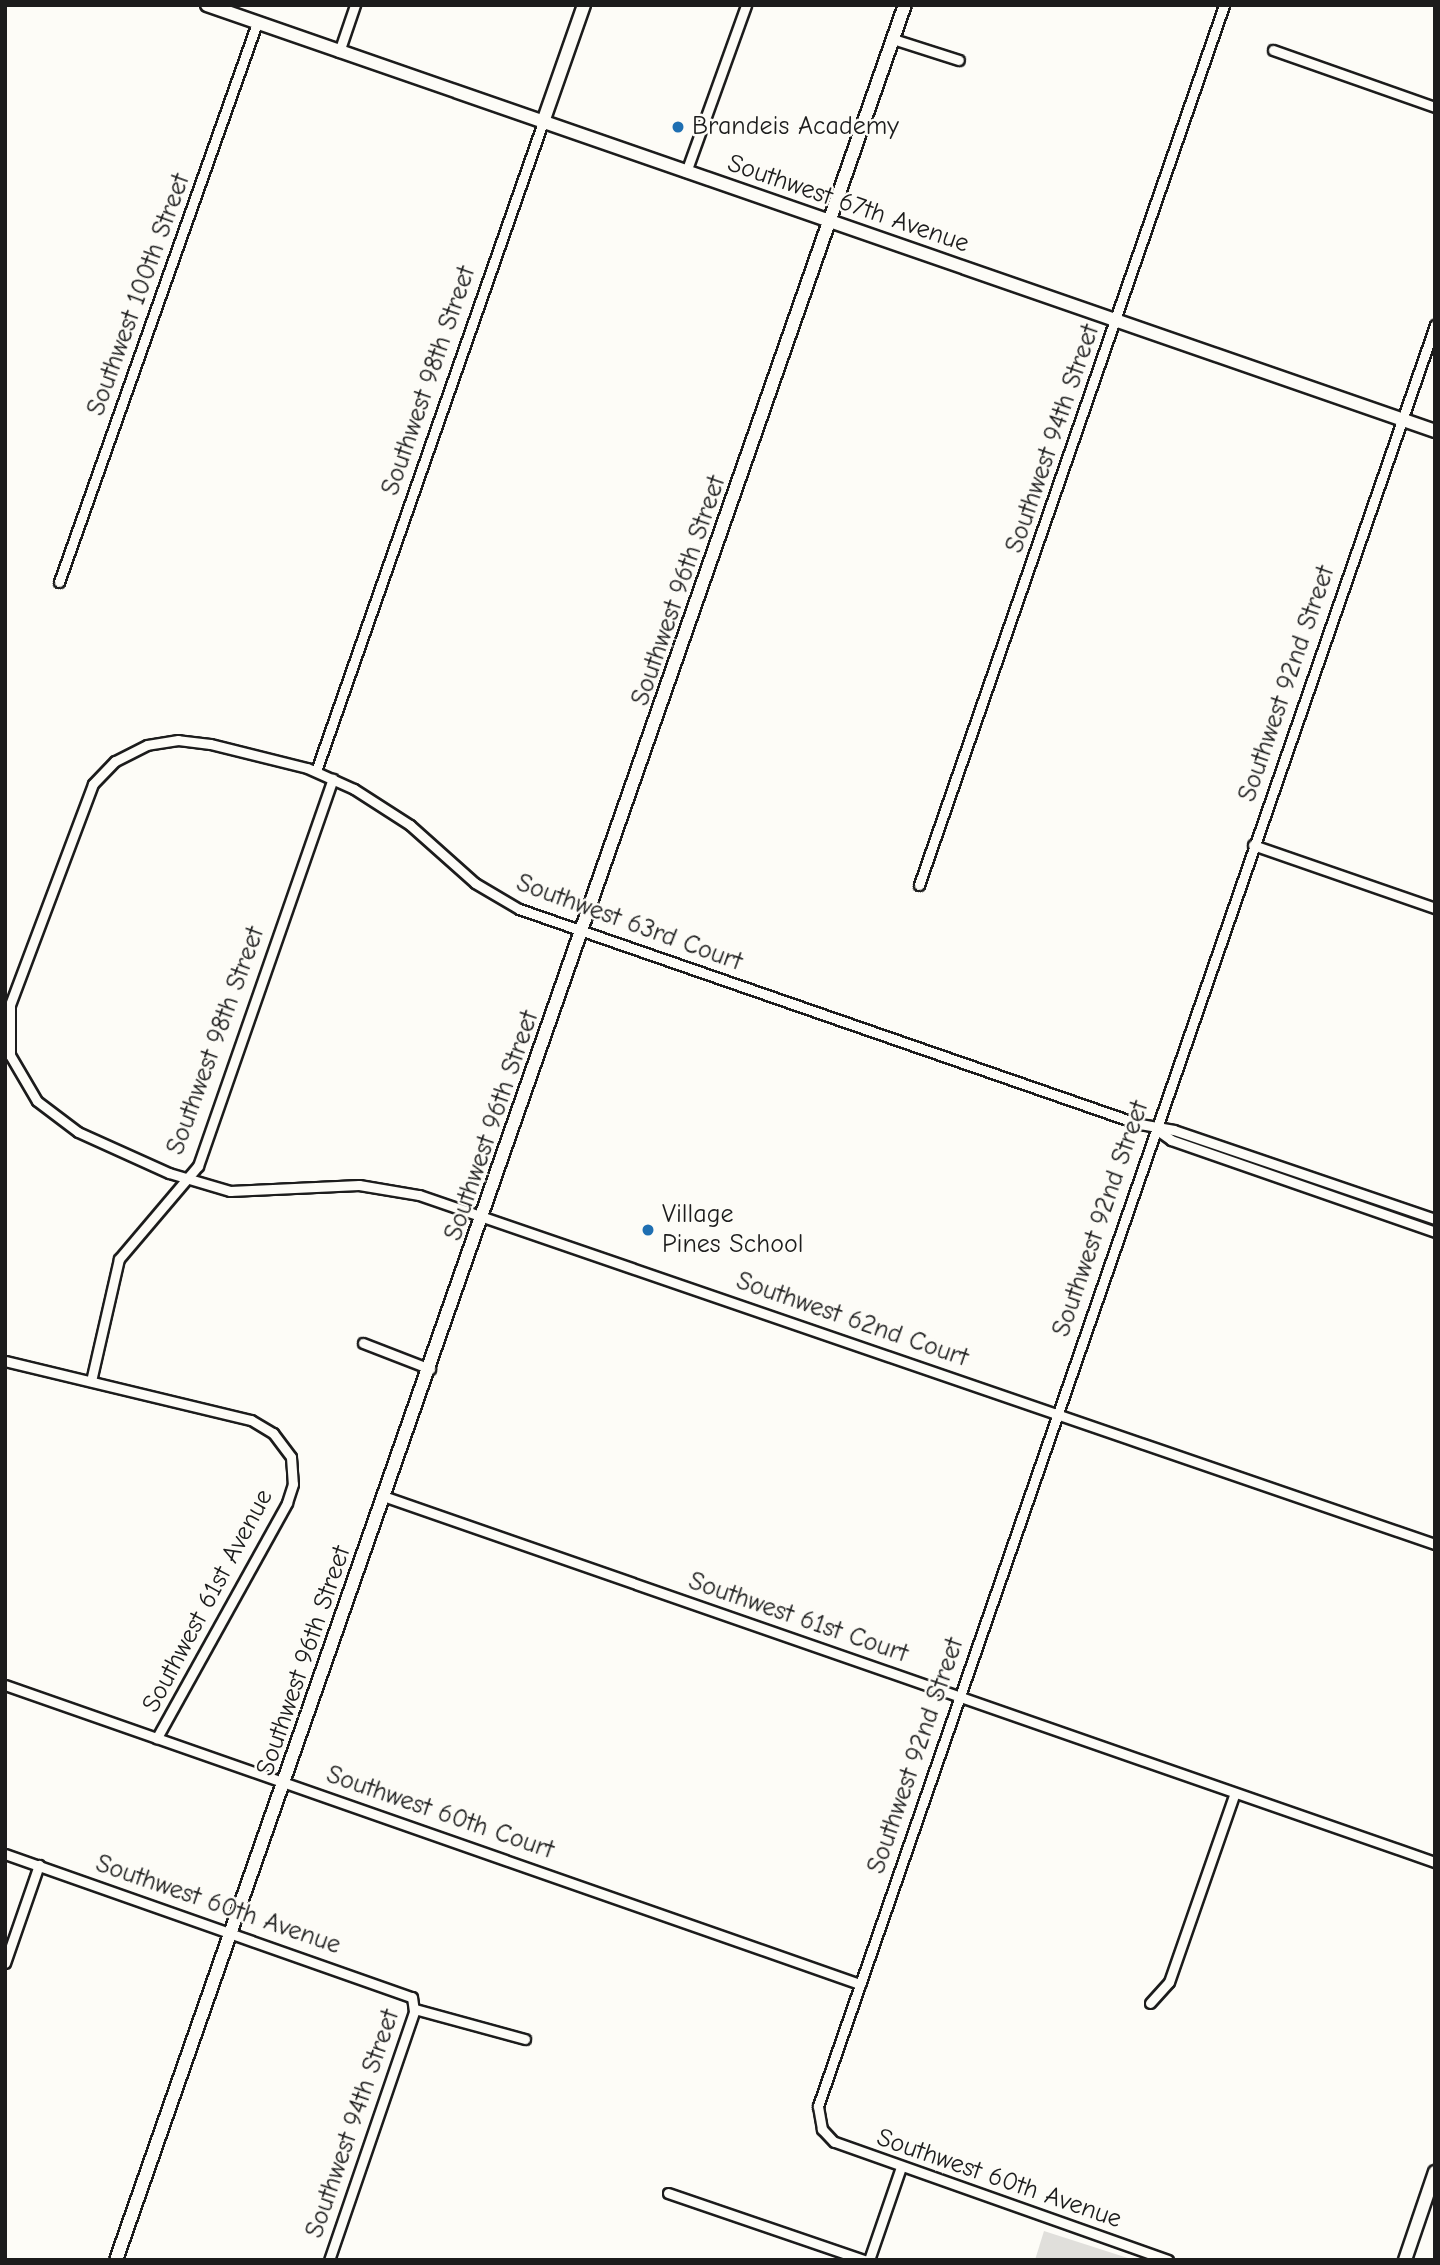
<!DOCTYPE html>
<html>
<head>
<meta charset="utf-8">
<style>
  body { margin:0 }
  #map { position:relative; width:1440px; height:2265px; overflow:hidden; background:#fdfcf7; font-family:"Comic Neue",sans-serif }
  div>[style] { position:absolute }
  .green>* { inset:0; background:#e0dfdb }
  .roads { filter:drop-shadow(2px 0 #1c1c1c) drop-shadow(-2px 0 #1c1c1c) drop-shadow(0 2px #1c1c1c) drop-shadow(0 -2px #1c1c1c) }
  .street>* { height:9px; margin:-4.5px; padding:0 4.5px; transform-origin:4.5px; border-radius:4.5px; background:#fdfcf7 }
  .secondary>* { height:12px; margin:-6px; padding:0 6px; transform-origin:6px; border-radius:6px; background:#fdfcf7 }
  .dots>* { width:19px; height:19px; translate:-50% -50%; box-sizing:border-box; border:4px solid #fdfcf7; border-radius:50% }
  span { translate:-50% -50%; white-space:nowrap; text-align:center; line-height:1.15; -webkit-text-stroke:5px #fdfcf7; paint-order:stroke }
  .poi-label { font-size:26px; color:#1c1c1c }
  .left { translate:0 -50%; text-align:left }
  .street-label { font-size:26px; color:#1c1c1c }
  .frame { position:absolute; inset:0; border:7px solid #1c1c1c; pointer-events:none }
</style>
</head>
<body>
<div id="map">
  <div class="green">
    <i style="clip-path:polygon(1044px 2231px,1134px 2260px,1035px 2260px)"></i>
  </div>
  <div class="roads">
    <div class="street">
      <i style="left:893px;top:39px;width:69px;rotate:17.7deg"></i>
      <i style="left:1273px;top:50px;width:172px;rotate:19.4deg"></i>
      <i style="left:339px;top:52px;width:50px;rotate:-71.2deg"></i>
      <i style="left:686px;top:172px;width:177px;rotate:-70.2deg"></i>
      <i style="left:59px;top:582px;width:593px;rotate:-70.5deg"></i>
      <i style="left:316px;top:771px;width:688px;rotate:-70.72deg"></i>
      <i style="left:1253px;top:845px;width:193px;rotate:19.1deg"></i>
      <i style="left:919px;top:885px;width:931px;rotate:-70.88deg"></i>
      <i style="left:1156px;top:1129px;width:19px;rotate:36deg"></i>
      <i style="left:1171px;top:1140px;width:280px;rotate:19.2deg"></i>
      <i style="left:1435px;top:1219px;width:276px;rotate:-161.2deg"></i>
      <i style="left:1174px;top:1130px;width:36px;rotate:-170deg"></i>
      <i style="left:1139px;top:1124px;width:656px;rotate:-160.87deg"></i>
      <i style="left:519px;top:909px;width:51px;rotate:-149.4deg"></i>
      <i style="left:475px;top:883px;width:87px;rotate:-138.3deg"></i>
      <i style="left:410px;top:825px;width:67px;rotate:-147.3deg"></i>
      <i style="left:354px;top:789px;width:51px;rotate:-155.9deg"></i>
      <i style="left:307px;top:768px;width:100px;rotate:-166.1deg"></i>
      <i style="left:210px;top:744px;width:32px;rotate:-173deg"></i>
      <i style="left:178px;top:740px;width:31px;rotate:171deg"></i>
      <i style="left:147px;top:745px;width:36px;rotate:153deg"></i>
      <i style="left:115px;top:761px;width:32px;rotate:134deg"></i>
      <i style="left:93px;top:784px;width:236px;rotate:110.6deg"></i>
      <i style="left:10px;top:1005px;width:50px;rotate:90deg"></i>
      <i style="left:10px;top:1055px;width:53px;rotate:59.6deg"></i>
      <i style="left:37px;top:1101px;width:51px;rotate:37.1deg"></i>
      <i style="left:78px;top:1132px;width:100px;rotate:24.3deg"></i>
      <i style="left:169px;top:1173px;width:64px;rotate:16.4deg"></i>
      <i style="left:230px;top:1191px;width:129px;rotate:-2.7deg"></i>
      <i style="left:359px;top:1185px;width:61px;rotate:9.5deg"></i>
      <i style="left:419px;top:1195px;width:1074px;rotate:18.96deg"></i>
      <i style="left:363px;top:1343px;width:72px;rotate:21.2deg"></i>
      <i style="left:5px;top:1361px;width:253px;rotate:13.5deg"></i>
      <i style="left:251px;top:1420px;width:26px;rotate:31deg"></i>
      <i style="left:273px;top:1433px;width:30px;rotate:53deg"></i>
      <i style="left:291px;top:1457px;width:27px;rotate:86deg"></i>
      <i style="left:293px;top:1484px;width:20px;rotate:108deg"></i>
      <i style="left:287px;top:1503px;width:269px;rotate:119deg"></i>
      <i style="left:91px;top:1381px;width:125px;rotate:-77.1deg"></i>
      <i style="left:119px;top:1259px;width:122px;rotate:-49.7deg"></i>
      <i style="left:198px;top:1166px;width:410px;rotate:-70.8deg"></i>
      <i style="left:386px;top:1497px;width:1111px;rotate:19.19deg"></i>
      <i style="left:5px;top:1685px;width:906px;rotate:19.28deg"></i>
      <i style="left:5px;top:1854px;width:431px;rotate:19.4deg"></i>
      <i style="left:412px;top:1997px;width:15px;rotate:82deg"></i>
      <i style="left:414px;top:2012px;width:262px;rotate:108.9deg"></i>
      <i style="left:5px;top:1963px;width:104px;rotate:-70.9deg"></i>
      <i style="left:1150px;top:2003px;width:28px;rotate:-48deg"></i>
      <i style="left:1169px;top:1982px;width:200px;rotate:-70.8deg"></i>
      <i style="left:415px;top:2009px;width:114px;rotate:15.3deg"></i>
      <i style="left:668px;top:2193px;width:207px;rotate:18.9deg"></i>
      <i style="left:869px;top:2260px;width:98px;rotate:-71deg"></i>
      <i style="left:1168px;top:2260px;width:354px;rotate:-160.5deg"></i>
      <i style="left:834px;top:2142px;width:18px;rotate:-133deg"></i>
      <i style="left:822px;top:2129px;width:23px;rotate:-100deg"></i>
      <i style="left:818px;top:2106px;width:1885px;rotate:-70.89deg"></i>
    </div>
    <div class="secondary">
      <i style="left:207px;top:5px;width:1300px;rotate:19.13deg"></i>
      <i style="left:543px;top:122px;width:124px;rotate:-70.7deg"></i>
      <i style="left:116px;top:2260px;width:2389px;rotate:-70.72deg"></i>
      <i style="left:1405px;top:2260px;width:93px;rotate:-71.2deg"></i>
    </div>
  </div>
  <div class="dots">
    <i style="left:678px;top:127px;background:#1f6fb2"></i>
    <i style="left:648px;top:1230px;background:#1f6fb2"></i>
  </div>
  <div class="poi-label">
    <span class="left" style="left:692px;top:127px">Brandeis Academy</span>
    <span class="left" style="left:662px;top:1230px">Village<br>Pines School</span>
  </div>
  <div class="street-label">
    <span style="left:848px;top:204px;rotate:19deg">Southwest 67th Avenue</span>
    <span style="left:139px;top:295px;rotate:-70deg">Southwest 100th Street</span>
    <span style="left:429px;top:381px;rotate:-71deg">Southwest 98th Street</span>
    <span style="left:1053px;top:439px;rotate:-71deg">Southwest 94th Street</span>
    <span style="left:679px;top:591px;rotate:-71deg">Southwest 96th Street</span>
    <span style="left:1287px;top:684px;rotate:-71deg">Southwest 92nd Street</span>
    <span style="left:629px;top:923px;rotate:20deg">Southwest 63rd Court</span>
    <span style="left:216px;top:1041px;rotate:-70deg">Southwest 98th Street</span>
    <span style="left:492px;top:1126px;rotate:-71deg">Southwest 96th Street</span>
    <span style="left:1101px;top:1219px;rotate:-71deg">Southwest 92nd Street</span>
    <span style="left:852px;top:1320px;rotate:19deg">Southwest 62nd Court</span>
    <span style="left:208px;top:1601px;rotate:-62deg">Southwest 61st Avenue</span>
    <span style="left:798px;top:1618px;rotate:19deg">Southwest 61st Court</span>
    <span style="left:304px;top:1661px;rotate:-71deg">Southwest 96th Street</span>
    <span style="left:916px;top:1756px;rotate:-71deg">Southwest 92nd Street</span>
    <span style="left:440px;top:1813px;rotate:19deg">Southwest 60th Court</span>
    <span style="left:218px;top:1905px;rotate:19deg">Southwest 60th Avenue</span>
    <span style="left:353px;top:2124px;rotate:-71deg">Southwest 94th Street</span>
    <span style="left:999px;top:2179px;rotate:19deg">Southwest 60th Avenue</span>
  </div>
  <div class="frame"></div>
</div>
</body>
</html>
